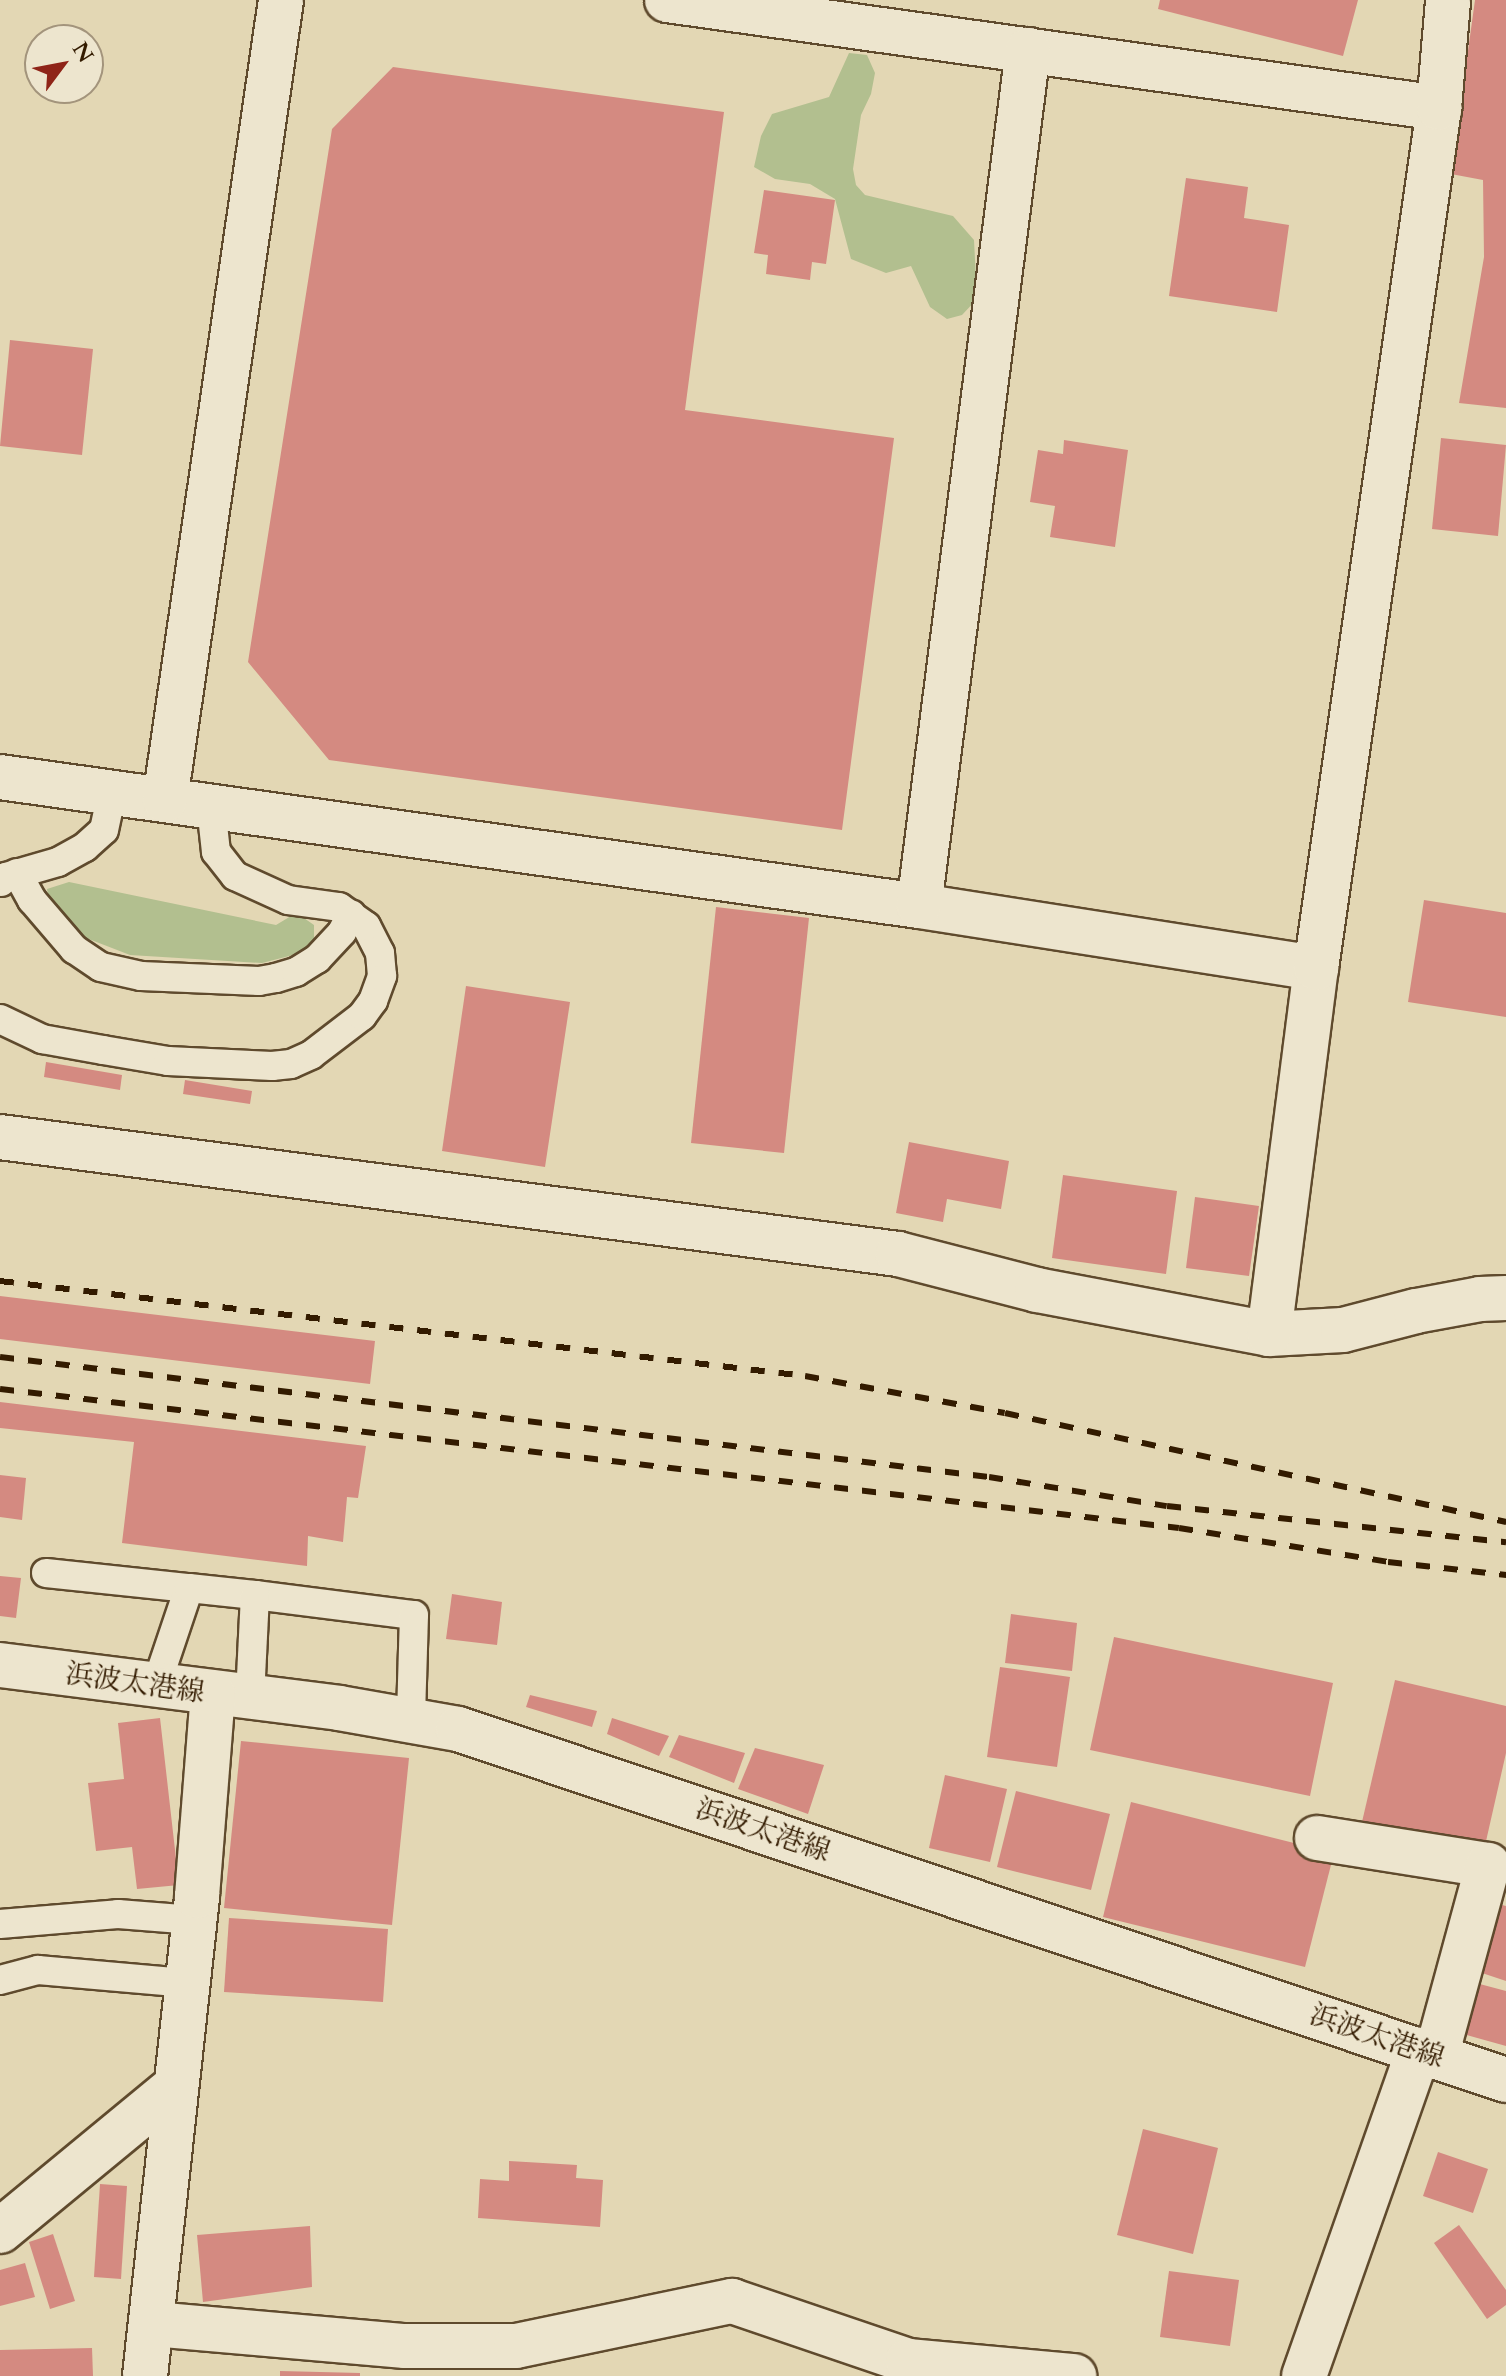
<!DOCTYPE html>
<html>
<head>
<meta charset="utf-8">
<style>
  body { margin:0 }
  #map { position:relative; width:1506px; height:2376px; overflow:hidden; background:#e3d7b4; font-family:Cardo,"Noto Serif JP",serif }
  div>[style] { position:absolute }
  .green>* { inset:0; background:#b2bf8f }
  .building>* { inset:0; background:#d48a81 }
  .roads { filter:drop-shadow(2px 0 #5f4a2d) drop-shadow(-2px 0 #5f4a2d) drop-shadow(0 2px #5f4a2d) drop-shadow(0 -2px #5f4a2d) }
  .lane>* { height:28px; margin:-14px; padding:0 14px; transform-origin:14px; border-radius:14px; background:#ede5ce }
  .street>* { height:44px; margin:-22px; padding:0 22px; transform-origin:22px; border-radius:22px; background:#ede5ce }
  .secondary>* { height:44px; margin:-22px; padding:0 22px; transform-origin:22px; border-radius:22px; background:#ede5ce }
  .rail>* { height:6px; margin-top:-3px; transform-origin:0; background:repeating-linear-gradient(90deg,#331b00 0 14px,transparent 0 28px) }
  span { translate:-50% -50%; white-space:nowrap; text-align:center; line-height:1.15; -webkit-text-stroke:6px #ede5ce; paint-order:stroke }
  .street-label { font-size:28px; color:#331b00 }
  .north { position:absolute; left:24px; top:24px; width:80px; height:80px; box-sizing:border-box; background:#ede5ce; border:2px solid #a3947c; border-radius:50%; rotate:58deg; font-size:22px; font-weight:700; line-height:32px; text-align:center; color:#331b00 }
  .north::after { content:''; display:block; margin:auto; width:28px; height:36px; background:#8f2418; clip-path:polygon(50% 0,100% 100%,50% 72%,0 100%) }
</style>
</head>
<body>
<div id="map">
  <div class="green">
    <i style="clip-path:polygon(849px 53px,867px 55px,875px 73px,871px 94px,861px 115px,853px 169px,856px 185px,865px 195px,953px 216px,974px 240px,977px 299px,962px 315px,947px 319px,930px 307px,911px 266px,886px 273px,851px 259px,835px 199px,810px 184px,775px 179px,754px 167px,761px 136px,772px 114px,829px 97px)"></i>
    <i style="clip-path:polygon(69px 882px,276px 925px,291px 916px,301px 916px,314px 925px,314px 942px,301px 953px,262px 963px,130px 955px,81px 936px,49px 901px,47px 889px)"></i>
  </div>
  <div class="building">
    <i style="clip-path:polygon(1160px 0,1358px 0,1343px 56px,1158px 9px)"></i>
    <i style="clip-path:polygon(1475px 0,1506px 0,1506px 408px,1459px 403px,1484px 257px,1483px 180px,1451px 174px)"></i>
    <i style="clip-path:polygon(393px 67px,724px 112px,685px 410px,894px 438px,842px 830px,329px 760px,248px 662px,332px 129px)"></i>
    <i style="clip-path:polygon(1186px 178px,1248px 187px,1244px 218px,1289px 225px,1277px 312px,1169px 296px)"></i>
    <i style="clip-path:polygon(764px 190px,835px 200px,826px 264px,812px 262px,810px 280px,766px 274px,768px 255px,754px 253px)"></i>
    <i style="clip-path:polygon(10px 340px,93px 349px,82px 455px,0 446px)"></i>
    <i style="clip-path:polygon(1441px 438px,1506px 445px,1498px 536px,1432px 529px)"></i>
    <i style="clip-path:polygon(1064px 440px,1128px 450px,1115px 547px,1050px 537px,1055px 506px,1030px 502px,1038px 450px,1063px 454px)"></i>
    <i style="clip-path:polygon(1424px 900px,1506px 913px,1506px 1017px,1408px 1002px)"></i>
    <i style="clip-path:polygon(716px 907px,809px 918px,784px 1153px,691px 1143px)"></i>
    <i style="clip-path:polygon(466px 986px,570px 1002px,545px 1167px,442px 1151px)"></i>
    <i style="clip-path:polygon(46px 1062px,122px 1075px,120px 1090px,44px 1077px)"></i>
    <i style="clip-path:polygon(185px 1080px,252px 1091px,250px 1104px,183px 1094px)"></i>
    <i style="clip-path:polygon(909px 1142px,1009px 1161px,1001px 1209px,947px 1199px,943px 1222px,896px 1213px)"></i>
    <i style="clip-path:polygon(1063px 1175px,1177px 1191px,1166px 1274px,1052px 1258px)"></i>
    <i style="clip-path:polygon(1195px 1197px,1259px 1206px,1249px 1276px,1186px 1268px)"></i>
    <i style="clip-path:polygon(0 1296px,375px 1341px,370px 1384px,0 1339px)"></i>
    <i style="clip-path:polygon(0 1402px,366px 1446px,358px 1498px,347px 1497px,343px 1542px,308px 1536px,307px 1566px,122px 1543px,134px 1442px,0 1428px)"></i>
    <i style="clip-path:polygon(0 1475px,26px 1478px,22px 1520px,0 1517px)"></i>
    <i style="clip-path:polygon(0 1576px,21px 1578px,16px 1618px,0 1616px)"></i>
    <i style="clip-path:polygon(452px 1594px,502px 1602px,497px 1645px,446px 1639px)"></i>
    <i style="clip-path:polygon(1011px 1614px,1077px 1623px,1072px 1671px,1005px 1663px)"></i>
    <i style="clip-path:polygon(1114px 1637px,1333px 1683px,1310px 1796px,1090px 1750px)"></i>
    <i style="clip-path:polygon(1000px 1667px,1070px 1677px,1057px 1767px,987px 1757px)"></i>
    <i style="clip-path:polygon(1395px 1680px,1506px 1706px,1506px 1753px,1484px 1850px,1362px 1822px)"></i>
    <i style="clip-path:polygon(530px 1695px,597px 1711px,592px 1727px,526px 1707px)"></i>
    <i style="clip-path:polygon(160px 1718px,179px 1885px,137px 1889px,132px 1847px,96px 1851px,88px 1783px,124px 1779px,118px 1723px)"></i>
    <i style="clip-path:polygon(612px 1718px,669px 1736px,659px 1756px,607px 1734px)"></i>
    <i style="clip-path:polygon(679px 1735px,745px 1753px,734px 1783px,669px 1757px)"></i>
    <i style="clip-path:polygon(241px 1741px,409px 1758px,392px 1925px,224px 1908px)"></i>
    <i style="clip-path:polygon(755px 1748px,824px 1765px,808px 1814px,738px 1789px)"></i>
    <i style="clip-path:polygon(945px 1775px,1007px 1789px,990px 1862px,929px 1848px)"></i>
    <i style="clip-path:polygon(1016px 1791px,1110px 1814px,1091px 1890px,997px 1867px)"></i>
    <i style="clip-path:polygon(1131px 1802px,1334px 1853px,1305px 1967px,1103px 1917px)"></i>
    <i style="clip-path:polygon(1502px 1905px,1506px 1906px,1506px 1981px,1479px 1972px)"></i>
    <i style="clip-path:polygon(229px 1918px,388px 1929px,383px 2002px,224px 1992px)"></i>
    <i style="clip-path:polygon(1476px 1983px,1506px 1991px,1506px 2046px,1463px 2034px)"></i>
    <i style="clip-path:polygon(1143px 2129px,1218px 2148px,1193px 2254px,1117px 2235px)"></i>
    <i style="clip-path:polygon(1438px 2152px,1488px 2169px,1473px 2213px,1423px 2196px)"></i>
    <i style="clip-path:polygon(509px 2161px,577px 2165px,576px 2178px,603px 2180px,600px 2227px,478px 2218px,480px 2179px,509px 2181px)"></i>
    <i style="clip-path:polygon(100px 2184px,127px 2186px,121px 2279px,94px 2277px)"></i>
    <i style="clip-path:polygon(1459px 2225px,1506px 2290px,1506px 2305px,1487px 2319px,1434px 2243px)"></i>
    <i style="clip-path:polygon(310px 2226px,312px 2287px,203px 2302px,197px 2235px)"></i>
    <i style="clip-path:polygon(53px 2234px,75px 2301px,50px 2309px,29px 2242px)"></i>
    <i style="clip-path:polygon(25px 2263px,35px 2297px,0 2306px,0 2270px)"></i>
    <i style="clip-path:polygon(1169px 2271px,1239px 2280px,1230px 2346px,1160px 2337px)"></i>
    <i style="clip-path:polygon(92px 2348px,93px 2376px,0 2376px,0 2350px)"></i>
    <i style="clip-path:polygon(280px 2371px,360px 2373px,360px 2376px,280px 2376px)"></i>
  </div>
  <div class="roads">
    <div class="lane">
      <i style="left:17px;top:873px;width:31px;rotate:61deg"></i>
      <i style="left:32px;top:900px;width:65px;rotate:49.4deg"></i>
      <i style="left:74px;top:949px;width:32px;rotate:34deg"></i>
      <i style="left:101px;top:967px;width:41px;rotate:12.7deg"></i>
      <i style="left:141px;top:976px;width:118px;rotate:2.4deg"></i>
      <i style="left:259px;top:981px;width:17px;rotate:-10deg"></i>
      <i style="left:276px;top:978px;width:21px;rotate:-17deg"></i>
      <i style="left:296px;top:972px;width:25px;rotate:-32deg"></i>
      <i style="left:317px;top:959px;width:37px;rotate:-47deg"></i>
      <i style="left:342px;top:932px;width:20px;rotate:-63deg"></i>
      <i style="left:1px;top:882px;width:7px;rotate:-45deg"></i>
      <i style="left:6px;top:877px;width:54px;rotate:-16.1deg"></i>
      <i style="left:58px;top:862px;width:31px;rotate:-29deg"></i>
      <i style="left:85px;top:847px;width:25px;rotate:-42deg"></i>
      <i style="left:104px;top:830px;width:38px;rotate:-78deg"></i>
      <i style="left:0;top:1019px;width:47px;rotate:25.5deg"></i>
      <i style="left:42px;top:1039px;width:62px;rotate:10.2deg"></i>
      <i style="left:103px;top:1050px;width:66px;rotate:9.6deg"></i>
      <i style="left:168px;top:1061px;width:104px;rotate:2.8deg"></i>
      <i style="left:272px;top:1066px;width:19px;rotate:-6deg"></i>
      <i style="left:291px;top:1064px;width:22px;rotate:-24deg"></i>
      <i style="left:311px;top:1055px;width:64px;rotate:-37.4deg"></i>
      <i style="left:362px;top:1016px;width:19px;rotate:-54deg"></i>
      <i style="left:373px;top:1001px;width:27px;rotate:-70deg"></i>
      <i style="left:382px;top:976px;width:23px;rotate:-95deg"></i>
      <i style="left:380px;top:953px;width:30px;rotate:-117deg"></i>
      <i style="left:366px;top:926px;width:33px;rotate:-145deg"></i>
      <i style="left:339px;top:907px;width:51px;rotate:-172.2deg"></i>
      <i style="left:288px;top:900px;width:58px;rotate:-155.6deg"></i>
      <i style="left:235px;top:876px;width:31px;rotate:-128deg"></i>
      <i style="left:216px;top:852px;width:45px;rotate:-96.3deg"></i>
      <i style="left:46px;top:1573px;width:144px;rotate:6deg"></i>
      <i style="left:255px;top:1595px;width:160px;rotate:7.2deg"></i>
      <i style="left:414px;top:1615px;width:104px;rotate:91.7deg"></i>
      <i style="left:156px;top:1686px;width:103px;rotate:-71.4deg"></i>
      <i style="left:189px;top:1588px;width:66px;rotate:6.1deg"></i>
      <i style="left:255px;top:1595px;width:102px;rotate:92.8deg"></i>
      <i style="left:0;top:1924px;width:118px;rotate:-4.8deg"></i>
      <i style="left:118px;top:1914px;width:76px;rotate:4.5deg"></i>
      <i style="left:0;top:1980px;width:39px;rotate:-15deg"></i>
      <i style="left:38px;top:1970px;width:150px;rotate:5deg"></i>
    </div>
    <div class="street">
      <i style="left:667px;top:0;width:780px;rotate:7.96deg"></i>
      <i style="left:0;top:777px;width:928px;rotate:7.99deg"></i>
      <i style="left:919px;top:906px;width:402px;rotate:8.9deg"></i>
      <i style="left:919px;top:906px;width:863px;rotate:-82.74deg"></i>
      <i style="left:0;top:1137px;width:906px;rotate:7.42deg"></i>
      <i style="left:898px;top:1254px;width:144px;rotate:14.5deg"></i>
      <i style="left:1037px;top:1290px;width:236px;rotate:10.7deg"></i>
      <i style="left:1269px;top:1334px;width:74px;rotate:-3.1deg"></i>
      <i style="left:1343px;top:1330px;width:75px;rotate:-14.6deg"></i>
      <i style="left:1416px;top:1311px;width:65px;rotate:-10.6deg"></i>
      <i style="left:1480px;top:1299px;width:26px;rotate:-2deg"></i>
      <i style="left:1269px;top:1334px;width:369px;rotate:-82.7deg"></i>
      <i style="left:1316px;top:968px;width:869px;rotate:-81.86deg"></i>
      <i style="left:1439px;top:108px;width:108px;rotate:-85.2deg"></i>
      <i style="left:1317px;top:1838px;width:173px;rotate:9deg"></i>
      <i style="left:1488px;top:1865px;width:198px;rotate:105.2deg"></i>
      <i style="left:0;top:2231px;width:228px;rotate:-39.5deg"></i>
      <i style="left:153px;top:2324px;width:253px;rotate:5deg"></i>
      <i style="left:405px;top:2346px;width:111px"></i>
      <i style="left:516px;top:2346px;width:221px;rotate:-11.8deg"></i>
      <i style="left:732px;top:2301px;width:186px;rotate:18.8deg"></i>
      <i style="left:908px;top:2361px;width:167px;rotate:5.2deg"></i>
      <i style="left:1304px;top:2376px;width:346px;rotate:-70.6deg"></i>
    </div>
    <div class="secondary">
      <i style="left:165px;top:800px;width:808px;rotate:-81.75deg"></i>
      <i style="left:0;top:1665px;width:342px;rotate:7.2deg"></i>
      <i style="left:339px;top:1708px;width:121px;rotate:10deg"></i>
      <i style="left:458px;top:1729px;width:1105px;rotate:18.52deg"></i>
      <i style="left:145px;top:2376px;width:483px;rotate:-83.8deg"></i>
      <i style="left:197px;top:1896px;width:204px;rotate:-85.5deg"></i>
    </div>
  </div>
  <div class="rail">
    <i style="left:0;top:1281px;width:811px;rotate:6.73deg"></i>
    <i style="left:805px;top:1376px;width:203px;rotate:10.5deg"></i>
    <i style="left:1005px;top:1413px;width:513px;rotate:12.27deg"></i>
    <i style="left:0;top:1357px;width:996px;rotate:6.92deg"></i>
    <i style="left:989px;top:1477px;width:180px;rotate:9.3deg"></i>
    <i style="left:1167px;top:1506px;width:341px;rotate:6.1deg"></i>
    <i style="left:0;top:1389px;width:1187px;rotate:6.72deg"></i>
    <i style="left:1179px;top:1528px;width:212px;rotate:9.2deg"></i>
    <i style="left:1388px;top:1562px;width:119px;rotate:6.3deg"></i>
  </div>
  <div class="street-label">
    <span style="left:135px;top:1683px;rotate:8deg">浜波太港線</span>
    <span style="left:763px;top:1830px;rotate:19deg">浜波太港線</span>
    <span style="left:1377px;top:2036px;rotate:19deg">浜波太港線</span>
  </div>
  <div class="north">N</div>
</div>
</body>
</html>
